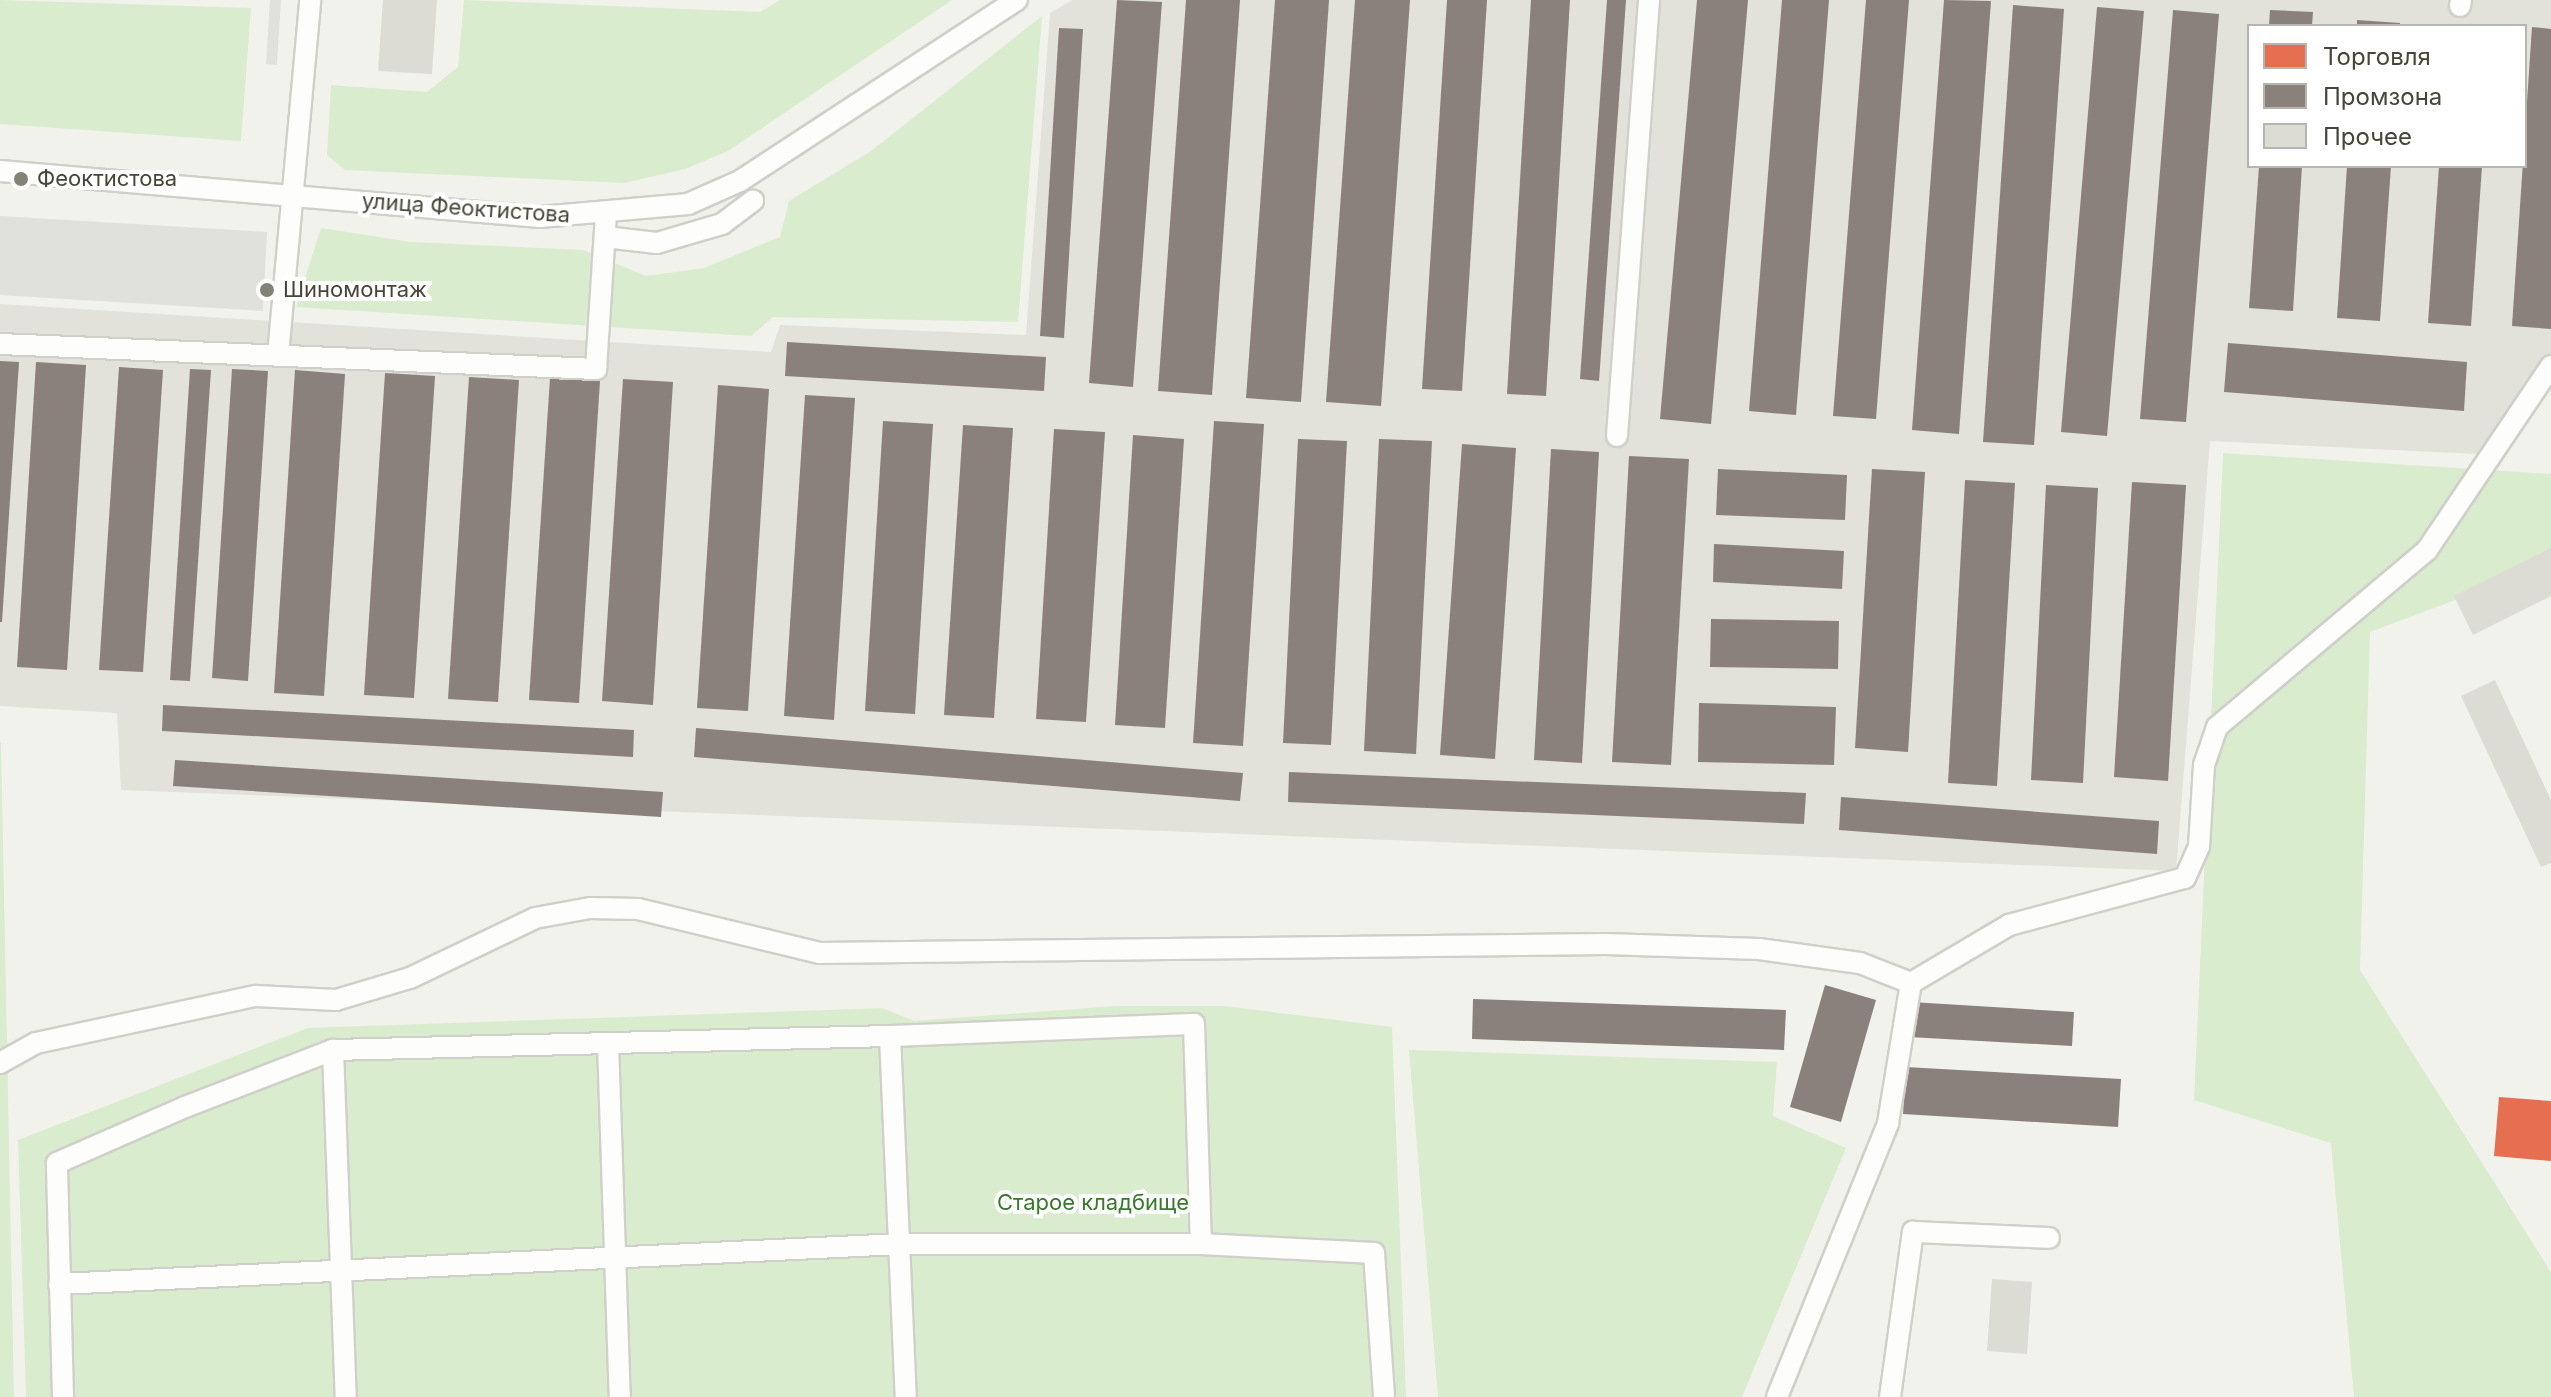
<!DOCTYPE html>
<html>
<head>
<meta charset="utf-8">
<style>
  body { margin:0 }
  #map { position:relative; width:2551px; height:1397px; overflow:hidden; background:#f2f2ec; font-family:Inter,sans-serif }
  div>[style] { position:absolute }
  .industrial>* { inset:0; background:#e2e1da }
  .green>* { inset:0; background:#d9eccd }
  .parking>* { inset:0; background:#e1e1dc }
  .shops>* { inset:0; background:#e76f51 }
  .industry>* { inset:0; background:#8a817c }
  .building>* { inset:0; background:#dcdbd4 }
  .roads { filter:drop-shadow(2px 0 #d0d0ca) drop-shadow(-2px 0 #d0d0ca) drop-shadow(0 2px #d0d0ca) drop-shadow(0 -2px #d0d0ca) }
  .minor>* { height:20px; margin:-10px; padding:0 10px; transform-origin:10px; border-radius:10px; background:#fdfdfc }
  .dots>* { width:22px; height:22px; translate:-50% -50%; box-sizing:border-box; border:4px solid #fff; border-radius:50% }
  span { translate:-50% -50%; white-space:nowrap; text-align:center; line-height:1.15; -webkit-text-stroke:8px #fff; paint-order:stroke }
  .poi-label { font-size:22px; color:#484538 }
  .left { translate:0 -50%; text-align:left }
  .street-label { font-size:22px; color:#484538 }
  .park-label { font-size:22px; color:#387a2b }
  .legend { position:absolute; left:2247px; top:24px; width:280px; height:144px; box-sizing:border-box; background:#fff; border:2px solid #b6b5af; margin:0; padding:10px 14px; list-style:none; font-size:24px; color:#484538 }
  .legend li { display:flex; align-items:center; gap:16px; height:40px }
  .legend b { width:40px; border:2px solid #b6b5af }
</style>
</head>
<body>
<div id="map">
  <div class="industrial">
    <i style="clip-path:polygon(evenodd,1072px 0,2551px 0,2551px 372px,2476px 454px,2210px 441px,2176px 871px,121px 790px,117px 713px,0 706px,0 304px,771px 352px,780px 325px,1026px 335px,1050px 13px,1072px 0,2249px 26px,2525px 26px,2525px 166px,2249px 166px,2249px 26px)"></i>
  </div>
  <div class="green">
    <i style="clip-path:polygon(0 0,251px 8px,241px 141px,0 124px)"></i>
    <i style="clip-path:polygon(464px 0,760px 12px,780px 0,952px 0,728px 151px,685px 169px,624px 183px,345px 170px,327px 155px,331px 85px,427px 92px,458px 67px)"></i>
    <i style="clip-path:polygon(1042px 16px,1018px 322px,773px 317px,751px 336px,296px 307px,321px 228px,411px 242px,583px 250px,646px 276px,704px 268px,780px 237px,789px 201px,871px 151px)"></i>
    <i style="clip-path:polygon(2223px 453px,2551px 474px,2551px 564px,2370px 632px,2360px 970px,2551px 1272px,2551px 1397px,2354px 1397px,2331px 1143px,2194px 1100px)"></i>
    <i style="clip-path:polygon(0 743px,1px 743px,14px 1397px,0 1397px)"></i>
    <i style="clip-path:polygon(1115px 1006px,1225px 1006px,1392px 1027px,1406px 1397px,26px 1397px,18px 1140px,308px 1028px,882px 1008px,914px 1021px)"></i>
    <i style="clip-path:polygon(1409px 1050px,1777px 1062px,1773px 1116px,1846px 1148px,1742px 1397px,1438px 1397px)"></i>
  </div>
  <div class="parking">
    <i style="clip-path:polygon(270px 0,281px 0,277px 65px,266px 64px)"></i>
    <i style="clip-path:polygon(0 216px,267px 232px,263px 311px,0 295px)"></i>
  </div>
  <div class="shops">
    <i style="clip-path:polygon(2499px 1097px,2551px 1101px,2551px 1161px,2494px 1156px)"></i>
  </div>
  <div class="industry">
    <i style="clip-path:polygon(1117px 0,1162px 2px,1133px 387px,1089px 383px)"></i>
    <i style="clip-path:polygon(1186px 0,1240px 0,1212px 395px,1158px 391px)"></i>
    <i style="clip-path:polygon(1275px 0,1329px 0,1301px 402px,1246px 398px)"></i>
    <i style="clip-path:polygon(1355px 0,1410px 0,1381px 406px,1326px 402px)"></i>
    <i style="clip-path:polygon(1447px 0,1487px 0,1462px 391px,1422px 389px)"></i>
    <i style="clip-path:polygon(1531px 0,1570px 0,1546px 396px,1507px 394px)"></i>
    <i style="clip-path:polygon(1607px 0,1626px 0,1599px 381px,1580px 379px)"></i>
    <i style="clip-path:polygon(1697px 0,1748px 0,1711px 424px,1660px 419px)"></i>
    <i style="clip-path:polygon(1782px 0,1829px 0,1796px 415px,1749px 411px)"></i>
    <i style="clip-path:polygon(1866px 0,1909px 0,1876px 419px,1833px 416px)"></i>
    <i style="clip-path:polygon(1944px 0,1991px 1px,1959px 434px,1912px 430px)"></i>
    <i style="clip-path:polygon(2013px 5px,2064px 9px,2034px 445px,1983px 442px)"></i>
    <i style="clip-path:polygon(2097px 7px,2144px 11px,2107px 436px,2061px 432px)"></i>
    <i style="clip-path:polygon(2173px 10px,2219px 14px,2186px 422px,2140px 419px)"></i>
    <i style="clip-path:polygon(2270px 10px,2313px 12px,2312px 26px,2269px 26px)"></i>
    <i style="clip-path:polygon(2357px 20px,2400px 23px,2400px 26px,2357px 26px)"></i>
    <i style="clip-path:polygon(2532px 27px,2551px 29px,2551px 329px,2512px 326px)"></i>
    <i style="clip-path:polygon(1059px 28px,1083px 29px,1064px 338px,1040px 336px)"></i>
    <i style="clip-path:polygon(2259px 166px,2302px 166px,2293px 311px,2249px 308px)"></i>
    <i style="clip-path:polygon(2347px 166px,2391px 166px,2380px 321px,2337px 318px)"></i>
    <i style="clip-path:polygon(2439px 166px,2482px 166px,2471px 326px,2428px 323px)"></i>
    <i style="clip-path:polygon(787px 342px,1046px 357px,1044px 391px,785px 376px)"></i>
    <i style="clip-path:polygon(2228px 343px,2467px 362px,2464px 411px,2224px 392px)"></i>
    <i style="clip-path:polygon(0 361px,19px 362px,2px 622px,0 622px)"></i>
    <i style="clip-path:polygon(36px 362px,86px 365px,67px 670px,17px 667px)"></i>
    <i style="clip-path:polygon(119px 367px,163px 370px,143px 672px,99px 670px)"></i>
    <i style="clip-path:polygon(190px 369px,211px 370px,190px 681px,170px 680px)"></i>
    <i style="clip-path:polygon(232px 369px,268px 371px,248px 681px,212px 678px)"></i>
    <i style="clip-path:polygon(295px 370px,345px 374px,324px 696px,274px 693px)"></i>
    <i style="clip-path:polygon(385px 373px,435px 376px,414px 698px,364px 695px)"></i>
    <i style="clip-path:polygon(469px 377px,519px 380px,498px 702px,448px 699px)"></i>
    <i style="clip-path:polygon(550px 378px,600px 381px,579px 703px,529px 700px)"></i>
    <i style="clip-path:polygon(623px 379px,673px 382px,653px 705px,602px 701px)"></i>
    <i style="clip-path:polygon(718px 385px,769px 389px,748px 711px,697px 708px)"></i>
    <i style="clip-path:polygon(805px 395px,855px 398px,834px 720px,784px 716px)"></i>
    <i style="clip-path:polygon(883px 421px,933px 424px,915px 714px,865px 711px)"></i>
    <i style="clip-path:polygon(1214px 421px,1264px 424px,1243px 746px,1193px 743px)"></i>
    <i style="clip-path:polygon(963px 425px,1013px 428px,994px 718px,944px 715px)"></i>
    <i style="clip-path:polygon(1054px 429px,1105px 432px,1086px 722px,1036px 719px)"></i>
    <i style="clip-path:polygon(1133px 435px,1184px 439px,1165px 728px,1115px 725px)"></i>
    <i style="clip-path:polygon(1298px 439px,1347px 441px,1331px 745px,1283px 743px)"></i>
    <i style="clip-path:polygon(1379px 439px,1432px 441px,1416px 754px,1364px 751px)"></i>
    <i style="clip-path:polygon(1462px 444px,1516px 448px,1495px 759px,1440px 755px)"></i>
    <i style="clip-path:polygon(1551px 449px,1599px 452px,1582px 763px,1534px 760px)"></i>
    <i style="clip-path:polygon(1629px 456px,1689px 459px,1671px 765px,1612px 762px)"></i>
    <i style="clip-path:polygon(1718px 469px,1847px 475px,1845px 520px,1716px 515px)"></i>
    <i style="clip-path:polygon(1872px 469px,1925px 472px,1908px 752px,1855px 748px)"></i>
    <i style="clip-path:polygon(1965px 480px,2015px 483px,1997px 786px,1948px 783px)"></i>
    <i style="clip-path:polygon(2132px 482px,2186px 485px,2168px 781px,2114px 777px)"></i>
    <i style="clip-path:polygon(2046px 485px,2098px 488px,2083px 783px,2031px 780px)"></i>
    <i style="clip-path:polygon(1714px 544px,1844px 551px,1842px 589px,1713px 582px)"></i>
    <i style="clip-path:polygon(1711px 619px,1839px 621px,1838px 669px,1710px 667px)"></i>
    <i style="clip-path:polygon(1699px 703px,1836px 707px,1834px 765px,1698px 762px)"></i>
    <i style="clip-path:polygon(163px 705px,634px 730px,633px 757px,162px 731px)"></i>
    <i style="clip-path:polygon(696px 728px,1243px 773px,1240px 801px,694px 757px)"></i>
    <i style="clip-path:polygon(175px 760px,663px 792px,661px 817px,173px 786px)"></i>
    <i style="clip-path:polygon(1289px 772px,1806px 793px,1804px 824px,1288px 802px)"></i>
    <i style="clip-path:polygon(1841px 797px,2159px 821px,2157px 854px,1839px 830px)"></i>
    <i style="clip-path:polygon(1825px 985px,1876px 1000px,1841px 1122px,1790px 1107px)"></i>
    <i style="clip-path:polygon(1473px 999px,1786px 1010px,1784px 1050px,1472px 1039px)"></i>
    <i style="clip-path:polygon(1911px 1002px,2074px 1012px,2072px 1046px,1909px 1037px)"></i>
    <i style="clip-path:polygon(1906px 1067px,2121px 1079px,2118px 1127px,1903px 1114px)"></i>
  </div>
  <div class="building">
    <i style="clip-path:polygon(383px 0,437px 0,432px 74px,378px 71px)"></i>
    <i style="clip-path:polygon(2551px 548px,2551px 596px,2473px 635px,2454px 596px)"></i>
    <i style="clip-path:polygon(2495px 680px,2551px 800px,2551px 863px,2541px 867px,2461px 696px)"></i>
    <i style="clip-path:polygon(1992px 1279px,2032px 1282px,2027px 1354px,1987px 1351px)"></i>
  </div>
  <div class="roads">
    <div class="minor">
      <i style="left:2460px;top:6px;width:6px;rotate:-81deg"></i>
      <i style="left:0;top:171px;width:542px;rotate:4.87deg"></i>
      <i style="left:540px;top:217px;width:149px;rotate:-5deg"></i>
      <i style="left:688px;top:204px;width:57px;rotate:-23.9deg"></i>
      <i style="left:740px;top:181px;width:331px;rotate:-33.2deg"></i>
      <i style="left:605px;top:237px;width:52px;rotate:6.6deg"></i>
      <i style="left:657px;top:243px;width:68px;rotate:-16.3deg"></i>
      <i style="left:722px;top:224px;width:39px;rotate:-37deg"></i>
      <i style="left:0;top:344px;width:597px;rotate:2.4deg"></i>
      <i style="left:596px;top:369px;width:154px;rotate:-86.3deg"></i>
      <i style="left:278px;top:355px;width:356px;rotate:-84.8deg"></i>
      <i style="left:1617px;top:436px;width:437px;rotate:-85.8deg"></i>
      <i style="left:890px;top:1036px;width:304px;rotate:-2.3deg"></i>
      <i style="left:1194px;top:1024px;width:220px;rotate:88.2deg"></i>
      <i style="left:608px;top:1043px;width:354px;rotate:88.1deg"></i>
      <i style="left:333px;top:1050px;width:347px;rotate:87.9deg"></i>
      <i style="left:0;top:1063px;width:41px;rotate:-29.1deg"></i>
      <i style="left:36px;top:1043px;width:225px;rotate:-12.1deg"></i>
      <i style="left:256px;top:996px;width:80px;rotate:2.9deg"></i>
      <i style="left:336px;top:1000px;width:77px;rotate:-16.6deg"></i>
      <i style="left:410px;top:978px;width:139px;rotate:-25.6deg"></i>
      <i style="left:535px;top:918px;width:56px;rotate:-10.3deg"></i>
      <i style="left:590px;top:908px;width:48px;rotate:1.2deg"></i>
      <i style="left:638px;top:909px;width:187px;rotate:13.6deg"></i>
      <i style="left:820px;top:953px;width:786px;rotate:-0.66deg"></i>
      <i style="left:1606px;top:944px;width:153px;rotate:1.9deg"></i>
      <i style="left:1759px;top:949px;width:102px;rotate:7.9deg"></i>
      <i style="left:1860px;top:963px;width:55px;rotate:21.4deg"></i>
      <i style="left:59px;top:1284px;width:842px;rotate:-2.72deg"></i>
      <i style="left:900px;top:1244px;width:301px"></i>
      <i style="left:1201px;top:1244px;width:173px;rotate:3deg"></i>
      <i style="left:1374px;top:1253px;width:144px;rotate:86deg"></i>
      <i style="left:63px;top:1397px;width:234px;rotate:-91.5deg"></i>
      <i style="left:57px;top:1163px;width:140px;rotate:-23.6deg"></i>
      <i style="left:185px;top:1107px;width:159px;rotate:-21.1deg"></i>
      <i style="left:333px;top:1050px;width:557px;rotate:-1.44deg"></i>
      <i style="left:890px;top:1036px;width:361px;rotate:87.5deg"></i>
      <i style="left:1777px;top:1397px;width:296px;rotate:-67.9deg"></i>
      <i style="left:1888px;top:1123px;width:142px;rotate:-80.7deg"></i>
      <i style="left:1911px;top:983px;width:114px;rotate:-30.6deg"></i>
      <i style="left:2009px;top:925px;width:182px;rotate:-15deg"></i>
      <i style="left:2185px;top:878px;width:34px;rotate:-66deg"></i>
      <i style="left:2199px;top:847px;width:82px;rotate:-86.5deg"></i>
      <i style="left:2204px;top:765px;width:40px;rotate:-71.1deg"></i>
      <i style="left:2217px;top:727px;width:275px;rotate:-40.1deg"></i>
      <i style="left:2427px;top:550px;width:222px;rotate:-56deg"></i>
      <i style="left:1890px;top:1397px;width:167px;rotate:-82.1deg"></i>
      <i style="left:1913px;top:1232px;width:136px;rotate:2.5deg"></i>
    </div>
  </div>
  <div class="dots">
    <i style="left:21px;top:179px;background:#848277"></i>
    <i style="left:267px;top:290px;background:#848277"></i>
  </div>
  <div class="poi-label">
    <span class="left" style="left:37px;top:179px">Феоктистова</span>
    <span class="left" style="left:283px;top:290px">Шиномонтаж</span>
  </div>
  <div class="street-label">
    <span style="left:466px;top:208px;rotate:4deg">улица Феоктистова</span>
  </div>
  <div class="park-label">
    <span style="left:1093px;top:1203px">Старое кладбище</span>
  </div>
  <ul class="legend">
  <li><b style="height:22px;background:#e76f51"></b>Торговля</li>
  <li><b style="height:22px;background:#8a817c"></b>Промзона</li>
  <li><b style="height:22px;background:#dcdbd4"></b>Прочее</li>
  </ul>
</div>
</body>
</html>
